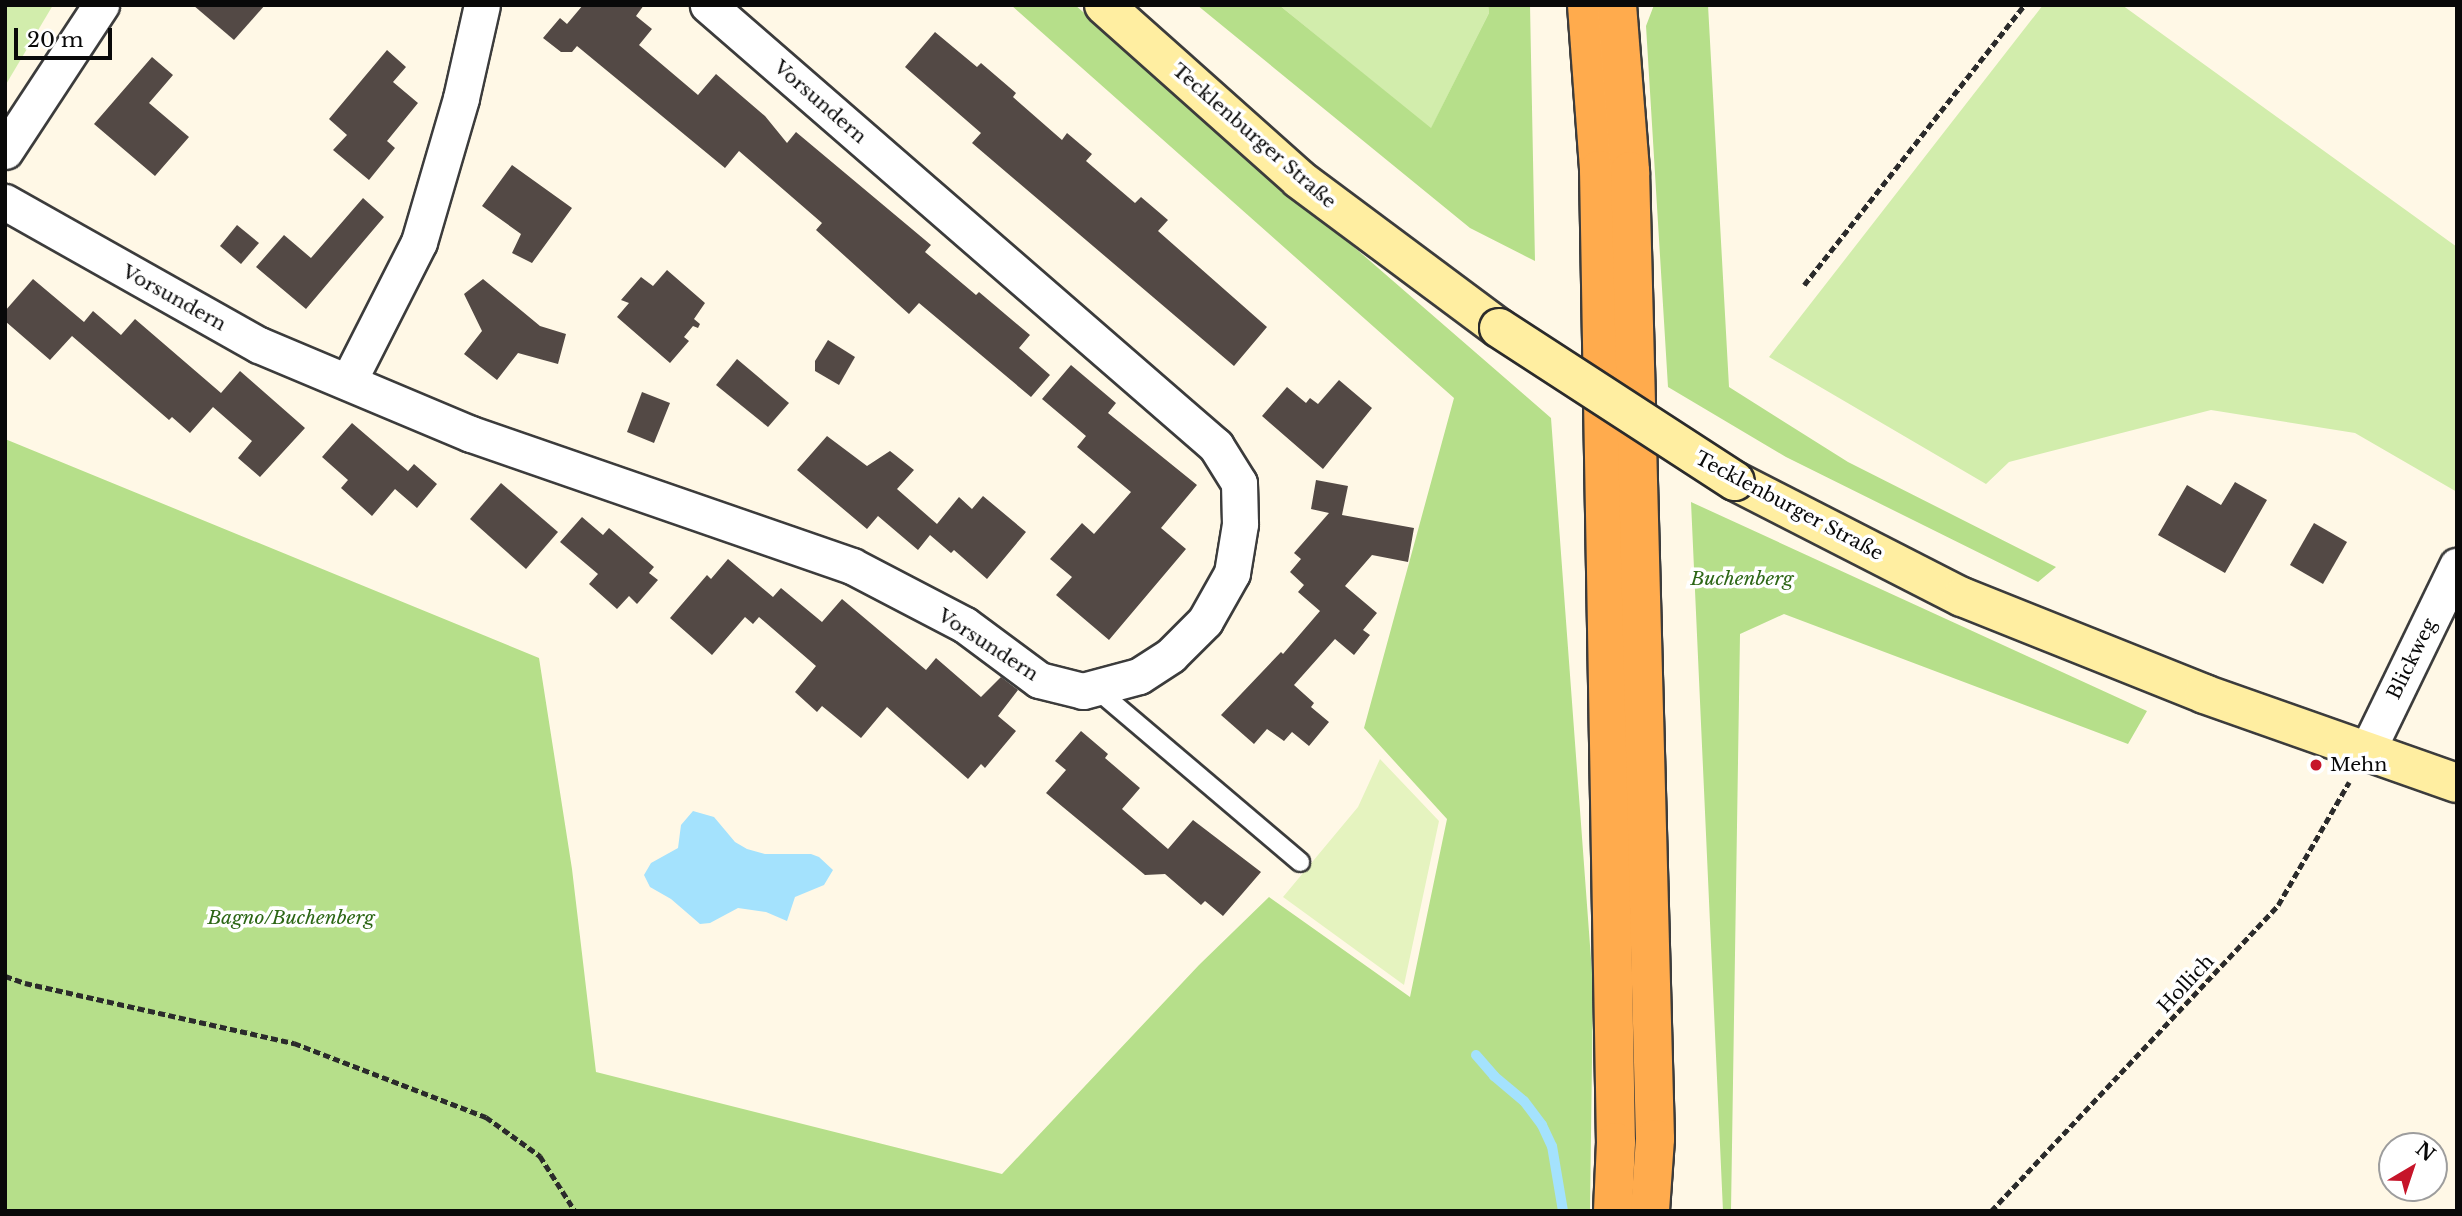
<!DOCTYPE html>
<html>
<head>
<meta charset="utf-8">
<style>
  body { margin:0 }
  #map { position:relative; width:2462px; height:1216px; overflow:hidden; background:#fff8e6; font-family:"Libre Baskerville",serif }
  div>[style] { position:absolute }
  .green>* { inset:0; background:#d2edac }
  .forest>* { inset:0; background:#b6df8a }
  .pitch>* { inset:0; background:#e5f3bf }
  .water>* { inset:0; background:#a4e2fd }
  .stream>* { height:10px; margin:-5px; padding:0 5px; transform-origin:5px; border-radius:5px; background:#a4e2fd }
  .building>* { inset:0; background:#534945 }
  .path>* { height:4.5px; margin-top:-2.25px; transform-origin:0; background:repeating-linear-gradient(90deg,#2b2b2b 0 7px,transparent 0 10.5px) }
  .roads { filter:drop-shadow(2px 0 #3c3c3c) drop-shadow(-2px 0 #3c3c3c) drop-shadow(0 2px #3c3c3c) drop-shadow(0 -2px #3c3c3c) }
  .service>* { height:18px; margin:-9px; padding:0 9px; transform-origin:9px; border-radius:9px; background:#fff }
  .minor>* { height:35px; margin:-17.5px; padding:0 17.5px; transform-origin:17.5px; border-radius:17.5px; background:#fff }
  .secondary>* { height:38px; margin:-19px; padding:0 19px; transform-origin:19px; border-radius:19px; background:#ffeea1 }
  .trunk>* { height:38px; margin:-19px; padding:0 19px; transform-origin:19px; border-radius:19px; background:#ffab4d }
  .bridges { filter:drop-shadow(2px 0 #2b2b2b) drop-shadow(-2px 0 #2b2b2b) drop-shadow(0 2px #2b2b2b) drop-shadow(0 -2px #2b2b2b) }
  .secondary-bridge>* { height:38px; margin:-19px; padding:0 19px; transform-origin:19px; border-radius:19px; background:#ffeea1 }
  .dots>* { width:19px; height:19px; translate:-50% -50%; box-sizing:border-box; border:4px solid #fff; border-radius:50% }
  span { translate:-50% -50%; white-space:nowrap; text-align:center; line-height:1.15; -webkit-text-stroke:7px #fff; paint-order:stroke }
  .street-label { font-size:19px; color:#090909 }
  .park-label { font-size:19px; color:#2c6615; font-style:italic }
  .poi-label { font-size:19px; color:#090909 }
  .left { translate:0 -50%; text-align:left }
  .frame { position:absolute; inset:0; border:7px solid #090909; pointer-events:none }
  .north { position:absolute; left:2378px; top:1132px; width:70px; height:70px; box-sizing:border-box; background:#fff; border:2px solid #9d9d9d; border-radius:50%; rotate:39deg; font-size:19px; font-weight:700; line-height:28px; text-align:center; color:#090909 }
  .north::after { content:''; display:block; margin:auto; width:24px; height:32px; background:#c6152a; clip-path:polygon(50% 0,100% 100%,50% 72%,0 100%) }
  .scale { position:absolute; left:14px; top:28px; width:98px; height:32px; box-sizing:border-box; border:4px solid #090909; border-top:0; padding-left:9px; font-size:21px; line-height:24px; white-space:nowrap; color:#090909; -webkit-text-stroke:5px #fff; paint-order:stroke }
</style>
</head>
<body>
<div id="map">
  <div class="green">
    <i style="clip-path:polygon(5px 5px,53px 5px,5px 86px)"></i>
    <i style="clip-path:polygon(1279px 5px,1488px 5px,1489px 13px,1431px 129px)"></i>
    <i style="clip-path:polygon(2043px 5px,2122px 5px,2457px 247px,2457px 492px,2355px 433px,2211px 410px,2009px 462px,1986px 484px,1769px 357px)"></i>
  </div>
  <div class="forest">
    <i style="clip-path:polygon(1011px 5px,1075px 5px,1551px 418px,1593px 986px,1590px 1211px,5px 1211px,5px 439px,539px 658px,572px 869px,596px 1072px,1002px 1174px,1199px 965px,1269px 897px,1410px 997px,1447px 819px,1364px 728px,1454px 398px)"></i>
    <i style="clip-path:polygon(1197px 5px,1279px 5px,1431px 128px,1489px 13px,1488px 5px,1530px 5px,1535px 261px,1470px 228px)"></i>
    <i style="clip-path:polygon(1654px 5px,1708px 5px,1729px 387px,1848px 462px,2056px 567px,2038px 582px,1786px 457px,1668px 387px,1646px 26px)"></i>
    <i style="clip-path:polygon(1691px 502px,2147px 711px,2128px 744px,1784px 614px,1740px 634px,1731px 1211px,1723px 1211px)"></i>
  </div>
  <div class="pitch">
    <i style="clip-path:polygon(1380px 759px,1439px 821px,1404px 985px,1283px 897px,1358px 807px)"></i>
  </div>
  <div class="water">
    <i style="clip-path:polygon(693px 811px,714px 817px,735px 842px,747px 849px,765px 854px,811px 854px,819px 857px,833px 870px,824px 885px,795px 897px,787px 921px,766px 912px,738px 908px,710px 923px,700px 924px,671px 899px,650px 887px,644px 875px,651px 863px,678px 848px,681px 825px)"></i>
  </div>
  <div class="stream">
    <i style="left:1476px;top:1055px;width:28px;rotate:49deg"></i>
    <i style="left:1494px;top:1076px;width:39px;rotate:40deg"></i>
    <i style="left:1524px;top:1101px;width:30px;rotate:53deg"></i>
    <i style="left:1542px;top:1125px;width:23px;rotate:65deg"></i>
    <i style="left:1552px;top:1146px;width:66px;rotate:80.4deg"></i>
  </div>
  <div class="building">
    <i style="clip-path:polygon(193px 5px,265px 5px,234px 40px)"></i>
    <i style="clip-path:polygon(583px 5px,644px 5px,636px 16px,652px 29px,639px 45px,698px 95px,716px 74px,765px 116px,787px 143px,796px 132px,931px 245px,925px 252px,976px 295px,979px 292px,1030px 335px,1019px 348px,1050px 375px,1031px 397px,919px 303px,909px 314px,816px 230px,822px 223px,739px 151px,725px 168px,577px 46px,572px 52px,561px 52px,543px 38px,560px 18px,567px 24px)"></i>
    <i style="clip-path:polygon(935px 32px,977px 67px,981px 63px,1016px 93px,1013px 97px,1062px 140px,1067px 133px,1080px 144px,1092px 154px,1086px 161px,1135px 203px,1141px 197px,1168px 220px,1158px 231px,1267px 327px,1234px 366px,972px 143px,981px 133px,905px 67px)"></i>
    <i style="clip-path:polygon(387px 50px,406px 67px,393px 82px,418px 103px,387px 141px,395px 148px,369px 180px,333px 150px,347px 135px,329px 119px)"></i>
    <i style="clip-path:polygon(152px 57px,173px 75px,149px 103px,189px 137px,155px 176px,94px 124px)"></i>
    <i style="clip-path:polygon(512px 165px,572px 208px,532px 263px,512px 253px,521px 234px,482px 206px)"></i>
    <i style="clip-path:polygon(363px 198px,384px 217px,306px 309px,256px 267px,284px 235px,311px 258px)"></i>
    <i style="clip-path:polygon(237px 225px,259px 243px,241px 264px,220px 246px)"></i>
    <i style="clip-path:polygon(667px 270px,705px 303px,694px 319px,700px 324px,698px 328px,693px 326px,684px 337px,689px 341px,670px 363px,617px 317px,629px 303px,621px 300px,641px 277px,653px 286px)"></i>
    <i style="clip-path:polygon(33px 279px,84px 322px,93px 311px,121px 335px,135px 319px,221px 393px,240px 371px,305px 428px,260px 477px,238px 458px,252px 441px,213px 407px,190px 433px,172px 417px,169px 420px,72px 336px,50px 360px,5px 321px,5px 311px)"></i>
    <i style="clip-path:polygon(483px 279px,540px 326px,566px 334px,558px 364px,518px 353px,497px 380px,464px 354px,482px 331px,464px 294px)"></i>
    <i style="clip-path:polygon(828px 340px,855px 357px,839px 385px,815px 371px,815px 361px)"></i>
    <i style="clip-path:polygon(737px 359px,789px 403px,768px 427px,716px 385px)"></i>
    <i style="clip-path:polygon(1071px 365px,1116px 403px,1108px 413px,1197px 485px,1161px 528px,1186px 549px,1109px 640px,1056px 595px,1072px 577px,1050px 559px,1082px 523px,1094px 534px,1131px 492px,1077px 447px,1086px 436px,1042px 399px)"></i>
    <i style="clip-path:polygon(1339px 380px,1372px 408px,1323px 469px,1262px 416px,1287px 387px,1306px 403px,1310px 398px,1318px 404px)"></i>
    <i style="clip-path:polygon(642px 392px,670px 403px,654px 443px,627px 432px)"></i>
    <i style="clip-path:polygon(352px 423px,408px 471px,414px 464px,437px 484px,417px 508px,395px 489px,372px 516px,341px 488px,348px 480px,322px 457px)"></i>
    <i style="clip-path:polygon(827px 436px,867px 466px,890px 451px,914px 470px,897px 489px,937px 524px,959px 497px,972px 509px,983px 496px,1026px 532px,987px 579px,954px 550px,951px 553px,930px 535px,918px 550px,878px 516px,867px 529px,797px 470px)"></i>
    <i style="clip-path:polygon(1316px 480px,1348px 486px,1342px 515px,1414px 528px,1408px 562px,1372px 555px,1345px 586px,1377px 613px,1363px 630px,1370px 635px,1354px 655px,1335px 639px,1294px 685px,1314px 703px,1311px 707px,1329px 722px,1309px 746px,1292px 732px,1284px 741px,1267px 729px,1254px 744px,1221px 715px,1281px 652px,1283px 654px,1320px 611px,1298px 592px,1304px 585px,1290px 572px,1301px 559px,1294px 553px,1329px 513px,1311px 509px)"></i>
    <i style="clip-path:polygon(2235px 482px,2267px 500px,2225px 573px,2158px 535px,2187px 485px,2221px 505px)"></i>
    <i style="clip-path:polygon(501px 483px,558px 532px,526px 569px,470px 519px)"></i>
    <i style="clip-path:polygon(582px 517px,603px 535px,609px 528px,654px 567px,649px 573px,658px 580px,637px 604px,629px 596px,617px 609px,589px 584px,598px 574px,560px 542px)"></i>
    <i style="clip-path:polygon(2314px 523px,2347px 542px,2323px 584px,2290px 565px)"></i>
    <i style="clip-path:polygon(728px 559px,773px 597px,781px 588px,822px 622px,842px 599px,926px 670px,936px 658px,981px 697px,1001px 677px,1018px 690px,998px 716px,1016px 731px,985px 768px,981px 764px,968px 779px,887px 707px,861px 738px,822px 706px,817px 712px,795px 692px,816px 666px,759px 617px,753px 624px,745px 617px,712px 655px,670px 618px,707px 575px,711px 579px)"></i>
    <i style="clip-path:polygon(1081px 731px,1108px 754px,1105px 758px,1140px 788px,1122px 809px,1168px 849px,1193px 820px,1261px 872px,1223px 916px,1205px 901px,1201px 905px,1165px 874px,1145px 875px,1046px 793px,1066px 770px,1055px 761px)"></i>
  </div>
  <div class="path">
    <i style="left:1804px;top:285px;width:356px;rotate:-51.8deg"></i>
    <i style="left:5px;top:976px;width:21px;rotate:19deg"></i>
    <i style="left:25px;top:983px;width:276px;rotate:12.6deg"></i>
    <i style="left:294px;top:1043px;width:206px;rotate:21.1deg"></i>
    <i style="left:486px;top:1117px;width:67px;rotate:35.8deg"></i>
    <i style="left:540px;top:1156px;width:65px;rotate:57.5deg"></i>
    <i style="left:1991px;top:1211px;width:420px;rotate:-46.8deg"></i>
    <i style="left:2278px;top:905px;width:142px;rotate:-60deg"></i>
  </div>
  <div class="roads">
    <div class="service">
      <i style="left:1095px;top:688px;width:269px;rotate:40.3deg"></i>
    </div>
    <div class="minor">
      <i style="left:5px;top:151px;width:175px;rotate:-56.7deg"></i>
      <i style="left:5px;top:202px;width:291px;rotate:29.4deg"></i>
      <i style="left:259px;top:345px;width:230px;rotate:22.8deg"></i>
      <i style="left:471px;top:434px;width:403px;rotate:19.1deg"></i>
      <i style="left:852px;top:566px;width:127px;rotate:27.6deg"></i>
      <i style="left:965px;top:625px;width:92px;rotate:36.6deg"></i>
      <i style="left:1039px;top:680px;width:45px;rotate:14deg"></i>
      <i style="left:1083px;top:691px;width:58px;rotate:-15deg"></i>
      <i style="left:1139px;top:676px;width:38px;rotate:-33deg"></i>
      <i style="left:1171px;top:655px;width:48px;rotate:-45deg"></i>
      <i style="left:1205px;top:621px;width:55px;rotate:-60.6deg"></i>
      <i style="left:1232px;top:573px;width:50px;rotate:-80.7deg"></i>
      <i style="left:1240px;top:524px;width:41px;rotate:-91.4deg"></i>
      <i style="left:1239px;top:483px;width:44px;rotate:-121.9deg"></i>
      <i style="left:1216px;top:446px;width:673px;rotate:-139.04deg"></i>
      <i style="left:348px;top:382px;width:157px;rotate:-63.1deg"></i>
      <i style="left:419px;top:242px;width:150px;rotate:-73.7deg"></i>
      <i style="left:461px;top:98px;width:95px;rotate:-77.3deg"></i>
      <i style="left:2367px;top:751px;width:206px;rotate:-64.1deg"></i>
    </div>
    <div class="secondary">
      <i style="left:1104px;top:5px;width:261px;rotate:41.7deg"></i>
      <i style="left:1299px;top:179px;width:249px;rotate:36.7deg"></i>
      <i style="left:1735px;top:481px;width:255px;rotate:27.1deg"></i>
      <i style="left:1962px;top:597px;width:261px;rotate:21.8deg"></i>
      <i style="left:2204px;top:694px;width:268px;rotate:19.4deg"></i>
    </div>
    <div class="trunk">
      <i style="left:1587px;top:5px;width:165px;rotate:85.8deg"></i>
      <i style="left:1599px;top:170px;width:972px;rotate:89deg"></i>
      <i style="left:1616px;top:1142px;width:69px;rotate:92.5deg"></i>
      <i style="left:1617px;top:5px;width:167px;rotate:85.5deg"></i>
      <i style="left:1630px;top:171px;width:968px;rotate:88.52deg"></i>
      <i style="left:1655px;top:1139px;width:72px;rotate:94deg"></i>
    </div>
  </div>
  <div class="bridges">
    <div class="secondary-bridge">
      <i style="left:1499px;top:328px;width:281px;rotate:33deg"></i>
    </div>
  </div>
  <div class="dots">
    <i style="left:2316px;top:765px;background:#c6152a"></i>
  </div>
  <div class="street-label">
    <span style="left:820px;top:102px;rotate:41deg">Vorsundern</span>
    <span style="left:1254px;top:136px;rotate:41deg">Tecklenburger Straße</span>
    <span style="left:174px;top:298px;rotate:29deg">Vorsundern</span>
    <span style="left:1789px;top:506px;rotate:28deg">Tecklenburger Straße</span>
    <span style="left:988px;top:645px;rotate:33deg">Vorsundern</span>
    <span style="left:2412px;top:659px;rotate:-64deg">Blickweg</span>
    <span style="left:2186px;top:984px;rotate:-47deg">Hollich</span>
  </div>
  <div class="park-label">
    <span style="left:1742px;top:579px">Buchenberg</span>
    <span style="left:291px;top:918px">Bagno/Buchenberg</span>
  </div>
  <div class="poi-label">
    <span class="left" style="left:2330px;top:765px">Mehn</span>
  </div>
  <div class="frame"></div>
  <div class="north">N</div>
  <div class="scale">20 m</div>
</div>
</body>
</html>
